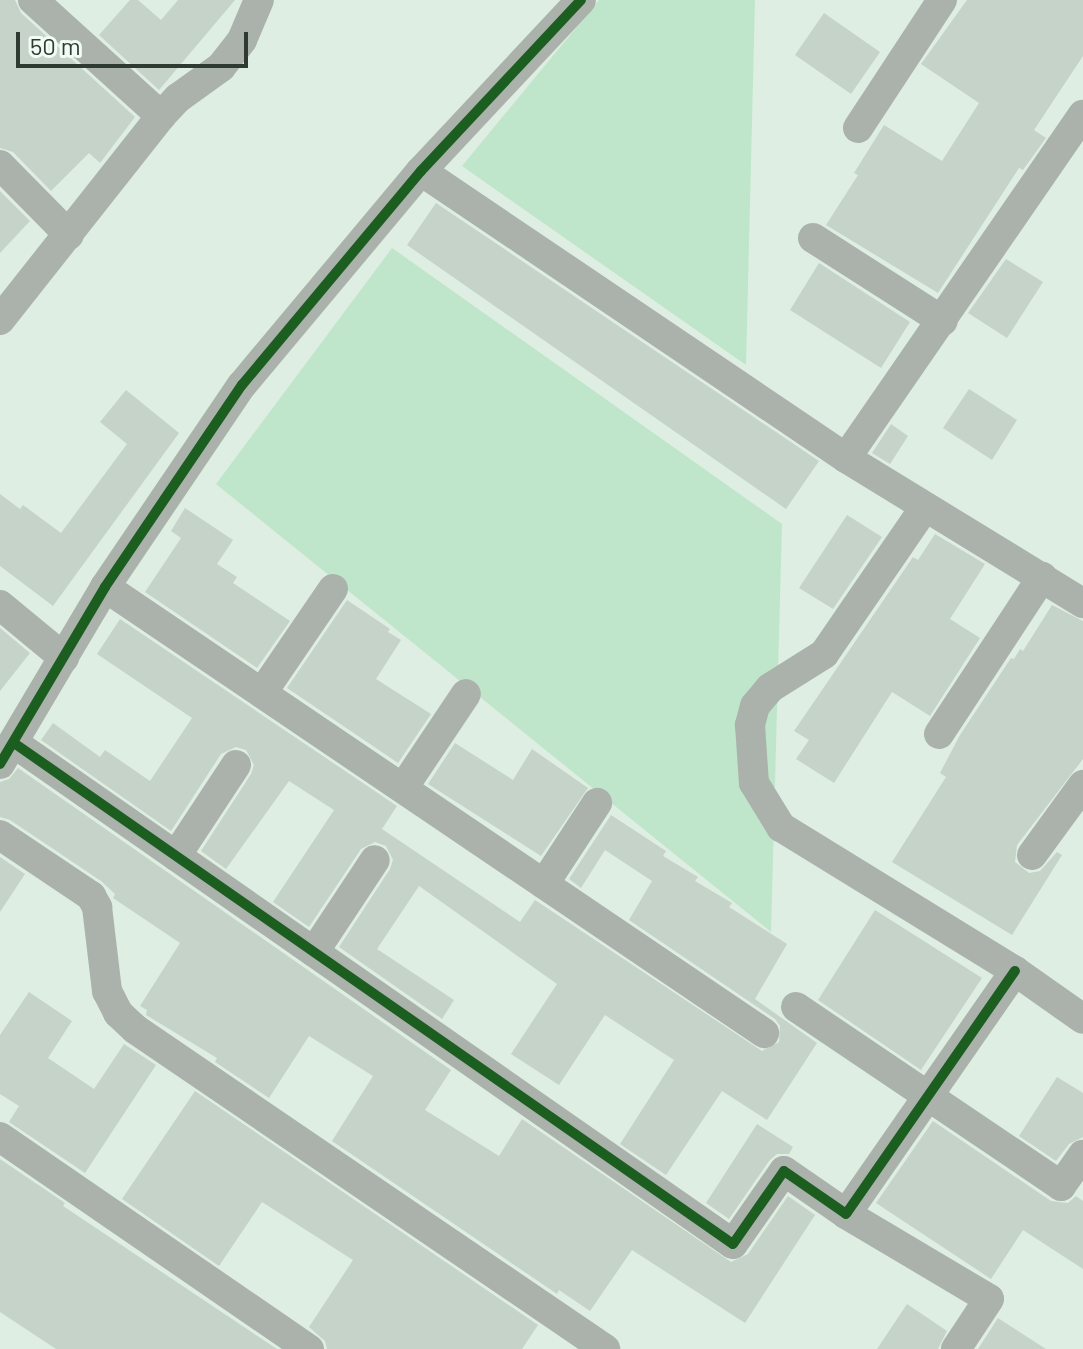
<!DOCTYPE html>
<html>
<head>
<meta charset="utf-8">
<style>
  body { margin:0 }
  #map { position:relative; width:1083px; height:1349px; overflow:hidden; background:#deeee2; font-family:Barlow,sans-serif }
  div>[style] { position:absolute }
  .green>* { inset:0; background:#bfe6ca }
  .building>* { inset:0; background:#c6d3c9 }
  .minor>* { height:30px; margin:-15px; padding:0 15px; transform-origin:15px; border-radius:15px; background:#abb2ac }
  .cycleway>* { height:10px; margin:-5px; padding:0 5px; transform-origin:5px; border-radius:5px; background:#1b5e20 }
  span { translate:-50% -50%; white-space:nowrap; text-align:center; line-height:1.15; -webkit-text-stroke:8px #f1fdf4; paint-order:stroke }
  .scale { position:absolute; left:16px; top:32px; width:232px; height:36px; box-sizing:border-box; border:4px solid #2f3b32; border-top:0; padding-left:10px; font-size:24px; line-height:28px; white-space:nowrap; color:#2f3b32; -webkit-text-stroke:6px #f1fdf4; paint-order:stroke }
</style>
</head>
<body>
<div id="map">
  <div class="green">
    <i style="clip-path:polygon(599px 0,755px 0,746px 365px,462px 166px)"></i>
    <i style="clip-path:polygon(392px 248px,782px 524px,771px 932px,216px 484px)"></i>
  </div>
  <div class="building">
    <i style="clip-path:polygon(0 0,15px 0,21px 13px,135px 117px,100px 163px,89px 153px,51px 191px,13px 152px,0 148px)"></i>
    <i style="clip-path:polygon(130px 0,138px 0,161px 20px,178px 0,235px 0,159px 90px,99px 35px)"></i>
    <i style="clip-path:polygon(967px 0,1083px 0,1083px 56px,1034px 130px,1046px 138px,1023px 170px,1019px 168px,938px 293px,826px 225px,858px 175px,854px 173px,884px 125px,942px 161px,979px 103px,921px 64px)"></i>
    <i style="clip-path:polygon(824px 13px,880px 52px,851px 94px,795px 55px)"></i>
    <i style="clip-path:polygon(0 191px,30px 221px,0 253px)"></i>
    <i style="clip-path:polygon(436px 203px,819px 461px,786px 509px,407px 245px)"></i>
    <i style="clip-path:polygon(1006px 259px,1043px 282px,1007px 338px,968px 313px)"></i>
    <i style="clip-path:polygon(819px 263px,910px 322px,881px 368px,790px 310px)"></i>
    <i style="clip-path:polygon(969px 389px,1017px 420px,992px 460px,943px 428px)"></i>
    <i style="clip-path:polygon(126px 390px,179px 433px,53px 606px,0 566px,0 494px,20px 509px,23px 505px,61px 533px,127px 444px,100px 422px)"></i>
    <i style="clip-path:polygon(891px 424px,908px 436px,890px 464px,872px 453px)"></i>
    <i style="clip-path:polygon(185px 508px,233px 540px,217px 564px,237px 577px,233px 583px,290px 621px,257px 668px,145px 592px,181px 538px,171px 531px)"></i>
    <i style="clip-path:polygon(847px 515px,882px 537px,833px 609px,799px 588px)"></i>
    <i style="clip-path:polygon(935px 534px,985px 564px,950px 619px,980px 638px,930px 716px,892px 692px,834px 783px,796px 759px,809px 740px,794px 731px,913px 557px,918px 560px)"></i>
    <i style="clip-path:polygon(347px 600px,390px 629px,388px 632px,401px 640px,376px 679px,431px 714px,398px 763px,287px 688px)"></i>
    <i style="clip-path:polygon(1052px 605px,1083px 621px,1083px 759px,1017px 845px,1015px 862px,1029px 873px,1040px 871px,1057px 852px,1062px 855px,1012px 935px,892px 862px,946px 777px,940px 773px,960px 735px,1011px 658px,1014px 659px,1020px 649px,1023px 651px)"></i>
    <i style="clip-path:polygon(120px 619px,397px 806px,382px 829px,520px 922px,535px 900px,762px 1051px,779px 1042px,780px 1026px,775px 1019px,629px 920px,652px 881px,605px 850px,581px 888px,569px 879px,611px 815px,666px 851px,663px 856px,698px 877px,695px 881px,732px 903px,729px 907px,787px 944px,755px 999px,817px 1043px,767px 1120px,722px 1091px,666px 1175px,620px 1144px,674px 1060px,605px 1015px,559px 1085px,511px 1054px,557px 984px,419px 886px,377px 949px,454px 1000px,442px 1019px,339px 947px,390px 869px,393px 860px,386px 846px,375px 842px,361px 849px,309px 927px,273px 902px,334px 810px,289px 781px,226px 869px,201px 851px,251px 774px,254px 765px,246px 750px,236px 747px,221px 754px,171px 831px,41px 740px,53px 723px,100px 757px,105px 750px,150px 781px,192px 718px,97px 654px)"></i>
    <i style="clip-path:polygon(0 628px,30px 653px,0 691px)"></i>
    <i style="clip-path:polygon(455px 743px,513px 780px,532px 749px,588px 788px,541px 856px,428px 784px)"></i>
    <i style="clip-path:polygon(18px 768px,451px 1070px,425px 1110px,499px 1156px,522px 1119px,731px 1262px,748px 1254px,788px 1196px,815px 1215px,745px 1323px,632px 1250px,590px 1311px,559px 1290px,557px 1294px,332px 1141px,373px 1076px,309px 1036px,269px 1098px,215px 1062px,217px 1058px,146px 1015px,147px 1010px,140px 1006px,180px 943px,113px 898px,115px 894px,101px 881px,10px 820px,0 817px,0 782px,9px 779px)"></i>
    <i style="clip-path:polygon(0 857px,25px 874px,0 912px)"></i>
    <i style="clip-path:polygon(875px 910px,982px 978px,921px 1070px,818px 1000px)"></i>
    <i style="clip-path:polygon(29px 992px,72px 1021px,48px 1058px,94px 1089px,124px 1044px,156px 1065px,85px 1173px,9px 1122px,19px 1106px,0 1094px,0 1035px)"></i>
    <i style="clip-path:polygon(1057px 1077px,1083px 1093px,1083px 1137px,1069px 1144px,1056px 1161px,1019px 1136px)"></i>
    <i style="clip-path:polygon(195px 1091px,538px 1325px,522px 1349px,327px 1349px,325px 1341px,309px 1327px,353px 1260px,262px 1202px,219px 1266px,122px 1199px)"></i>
    <i style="clip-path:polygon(933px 1121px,1051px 1201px,1068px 1203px,1076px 1196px,1083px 1201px,1083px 1269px,1023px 1230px,991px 1279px,876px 1203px)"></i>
    <i style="clip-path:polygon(757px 1124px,793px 1147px,789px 1154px,777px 1154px,769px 1161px,729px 1219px,706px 1203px)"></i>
    <i style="clip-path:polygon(0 1159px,65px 1203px,63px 1206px,277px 1349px,56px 1349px,0 1312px)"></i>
    <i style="clip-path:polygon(907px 1304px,947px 1331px,938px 1349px,877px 1349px)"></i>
    <i style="clip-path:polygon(998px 1318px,1046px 1349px,978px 1349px)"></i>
  </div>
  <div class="minor">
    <i style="left:33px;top:0;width:173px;rotate:42.2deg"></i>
    <i style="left:858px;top:128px;width:153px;rotate:-56.7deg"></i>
    <i style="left:0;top:165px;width:98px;rotate:45.4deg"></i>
    <i style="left:421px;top:171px;width:513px;rotate:34.03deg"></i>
    <i style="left:846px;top:458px;width:278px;rotate:31.5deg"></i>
    <i style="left:813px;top:238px;width:154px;rotate:32.6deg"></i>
    <i style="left:0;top:320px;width:260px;rotate:-51.7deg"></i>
    <i style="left:161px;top:116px;width:25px;rotate:-47deg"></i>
    <i style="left:178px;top:98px;width:53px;rotate:-35.8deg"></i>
    <i style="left:221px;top:67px;width:34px;rotate:-52deg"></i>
    <i style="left:242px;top:40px;width:43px;rotate:-67deg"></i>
    <i style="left:846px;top:458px;width:417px;rotate:-55.4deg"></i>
    <i style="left:925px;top:507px;width:178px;rotate:124.5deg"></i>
    <i style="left:824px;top:654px;width:64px;rotate:147.8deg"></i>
    <i style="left:770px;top:688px;width:23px;rotate:130deg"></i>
    <i style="left:755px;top:706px;width:20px;rotate:105deg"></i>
    <i style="left:750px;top:725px;width:58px;rotate:86.1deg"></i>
    <i style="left:754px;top:783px;width:52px;rotate:58.5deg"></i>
    <i style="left:781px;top:827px;width:275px;rotate:31.6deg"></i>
    <i style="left:1015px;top:971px;width:83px;rotate:35.2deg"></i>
    <i style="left:105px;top:587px;width:796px;rotate:34.09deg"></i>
    <i style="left:0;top:605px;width:83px;rotate:39.6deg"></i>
    <i style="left:262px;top:693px;width:126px;rotate:-55.7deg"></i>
    <i style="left:939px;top:734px;width:188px;rotate:-56.7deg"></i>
    <i style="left:14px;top:743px;width:876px;rotate:34.87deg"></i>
    <i style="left:733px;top:1244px;width:89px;rotate:-55.1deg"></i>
    <i style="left:784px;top:1171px;width:75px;rotate:34.7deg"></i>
    <i style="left:846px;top:1214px;width:296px;rotate:-55.2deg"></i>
    <i style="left:0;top:764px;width:206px;rotate:-59.3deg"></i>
    <i style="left:105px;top:587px;width:244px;rotate:-55.9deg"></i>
    <i style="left:242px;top:385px;width:279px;rotate:-50.1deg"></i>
    <i style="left:421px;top:171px;width:234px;rotate:-46.9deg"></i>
    <i style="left:403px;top:788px;width:113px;rotate:-56.2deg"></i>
    <i style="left:0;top:835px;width:110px;rotate:33.8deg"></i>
    <i style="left:91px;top:896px;width:13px;rotate:61deg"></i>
    <i style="left:97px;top:907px;width:85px;rotate:83.2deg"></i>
    <i style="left:107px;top:991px;width:25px;rotate:63deg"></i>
    <i style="left:118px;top:1013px;width:23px;rotate:43deg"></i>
    <i style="left:135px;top:1029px;width:569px;rotate:34.25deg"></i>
    <i style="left:1032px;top:855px;width:87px;rotate:-53.9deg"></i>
    <i style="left:176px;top:856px;width:109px;rotate:-56.6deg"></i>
    <i style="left:544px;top:884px;width:97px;rotate:-56.8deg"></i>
    <i style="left:314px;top:952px;width:110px;rotate:-56.5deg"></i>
    <i style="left:796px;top:1007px;width:320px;rotate:34deg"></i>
    <i style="left:1061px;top:1186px;width:38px;rotate:-55deg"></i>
    <i style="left:0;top:1137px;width:375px;rotate:34.5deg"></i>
    <i style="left:846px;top:1214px;width:166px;rotate:30.7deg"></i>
    <i style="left:989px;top:1299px;width:60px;rotate:123.4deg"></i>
  </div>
  <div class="cycleway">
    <i style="left:14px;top:743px;width:876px;rotate:34.87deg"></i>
    <i style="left:733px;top:1244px;width:89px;rotate:-55.1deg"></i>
    <i style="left:784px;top:1171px;width:75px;rotate:34.7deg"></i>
    <i style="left:846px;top:1214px;width:296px;rotate:-55.2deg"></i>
    <i style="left:0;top:764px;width:206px;rotate:-59.3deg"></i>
    <i style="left:105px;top:587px;width:244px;rotate:-55.9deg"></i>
    <i style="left:242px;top:385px;width:279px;rotate:-50.1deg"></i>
    <i style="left:421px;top:171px;width:234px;rotate:-46.9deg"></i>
  </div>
  <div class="scale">50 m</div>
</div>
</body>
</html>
